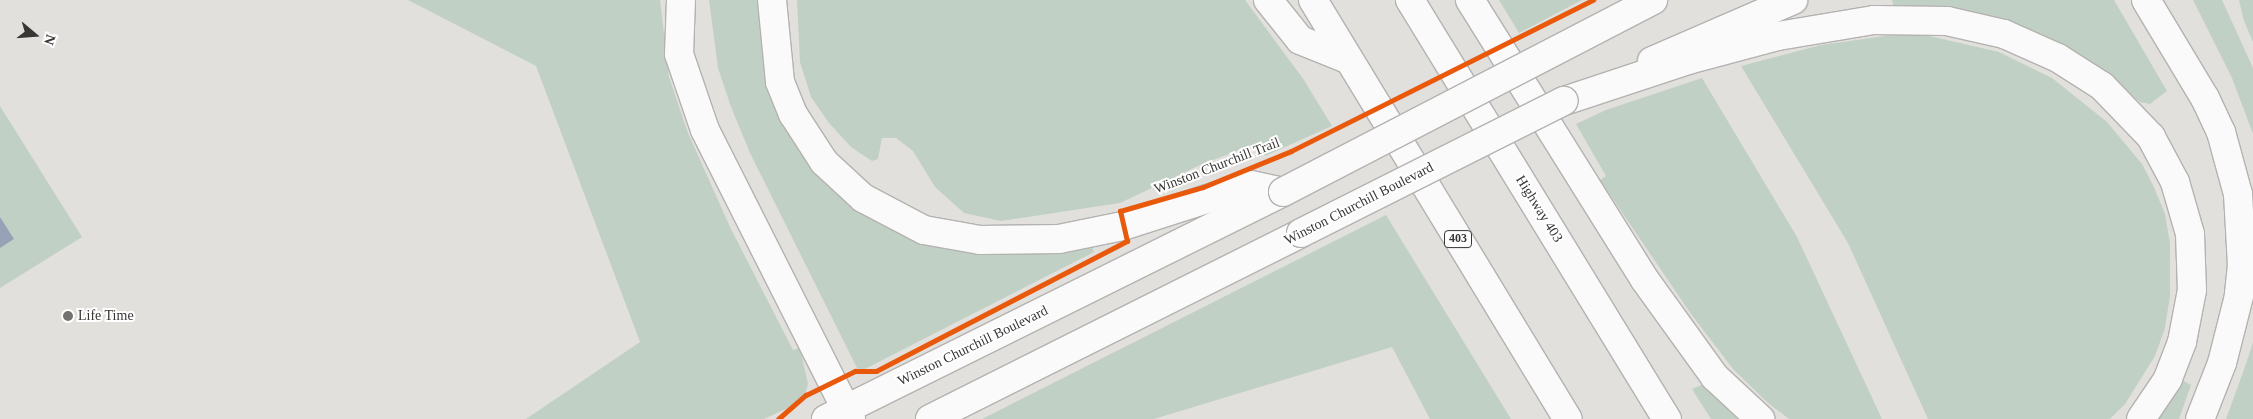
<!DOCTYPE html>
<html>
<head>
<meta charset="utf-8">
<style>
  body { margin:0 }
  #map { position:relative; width:2253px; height:419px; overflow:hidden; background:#e2e0dd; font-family:Georgia,serif }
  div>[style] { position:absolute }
  .green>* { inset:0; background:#c0d0c4 }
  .water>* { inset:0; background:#98a2b6 }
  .roads { filter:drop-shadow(1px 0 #b4b2b0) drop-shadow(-1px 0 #b4b2b0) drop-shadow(0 1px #b4b2b0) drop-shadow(0 -1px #b4b2b0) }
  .secondary>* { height:28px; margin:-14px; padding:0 14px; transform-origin:14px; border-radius:14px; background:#fbfafa }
  .motorway>* { height:28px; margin:-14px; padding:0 14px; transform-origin:14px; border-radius:14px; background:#fbfafa }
  .bridges { filter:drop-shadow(1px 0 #b4b2b0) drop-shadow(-1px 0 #b4b2b0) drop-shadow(0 1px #b4b2b0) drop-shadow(0 -1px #b4b2b0) }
  .secondary-bridge>* { height:28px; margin:-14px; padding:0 14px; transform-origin:14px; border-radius:14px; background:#fbfafa }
  .cycleway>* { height:5px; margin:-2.5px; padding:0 2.5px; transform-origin:2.5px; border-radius:2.5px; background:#e8590c }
  .dots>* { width:14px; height:14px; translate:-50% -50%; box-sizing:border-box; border:2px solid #fff; border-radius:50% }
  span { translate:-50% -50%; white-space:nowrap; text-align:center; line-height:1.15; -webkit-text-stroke:4px #fff; paint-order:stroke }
  .shield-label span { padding:1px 4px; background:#fff; border:1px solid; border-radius:4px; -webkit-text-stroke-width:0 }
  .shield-label { font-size:12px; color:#373634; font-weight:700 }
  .street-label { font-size:14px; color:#373634 }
  .poi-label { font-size:14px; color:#373634 }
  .left { translate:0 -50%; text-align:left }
  .north { position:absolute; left:10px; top:10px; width:50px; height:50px; -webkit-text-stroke:4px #fff; paint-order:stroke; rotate:108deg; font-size:14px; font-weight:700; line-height:20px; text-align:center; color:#373634 }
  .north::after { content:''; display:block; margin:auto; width:18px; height:22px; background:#373634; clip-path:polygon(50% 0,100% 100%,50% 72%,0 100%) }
</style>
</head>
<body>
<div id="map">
  <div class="green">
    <i style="clip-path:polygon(408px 0,660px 0,669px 77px,688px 133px,731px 229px,793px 350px,800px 348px,808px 384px,803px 401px,764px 419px,526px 419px,640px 342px,536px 66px)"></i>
    <i style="clip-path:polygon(709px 0,763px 0,768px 68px,859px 207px,1091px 244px,1094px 252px,859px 372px,750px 153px,731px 107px,718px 68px)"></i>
    <i style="clip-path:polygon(797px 0,1245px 0,1304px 80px,1332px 126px,1265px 156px,1258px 143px,1200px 165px,1120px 203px,1001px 221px,964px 213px,935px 187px,913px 151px,896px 138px,882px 138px,878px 159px,872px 161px,851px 147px,829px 123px,811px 97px,800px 62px)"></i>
    <i style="clip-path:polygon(1499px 0,1582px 0,1519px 33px)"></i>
    <i style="clip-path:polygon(1892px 0,2114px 0,2167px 91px,2150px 104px,2140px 102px,2107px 75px,2057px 41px,2013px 23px,1934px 6px,1893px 5px)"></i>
    <i style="clip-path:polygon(2193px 0,2222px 0,2253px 68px,2253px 134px,2232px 78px)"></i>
    <i style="clip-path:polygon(2239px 0,2253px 0,2253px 42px,2244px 21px)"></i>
    <i style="clip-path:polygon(1925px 35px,1999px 52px,2052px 78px,2107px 122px,2142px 164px,2153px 185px,2165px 214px,2170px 243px,2170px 296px,2165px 328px,2155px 356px,2125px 404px,2110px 419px,1928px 419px,1848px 243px,1741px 66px,1821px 45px,1885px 36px)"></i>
    <i style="clip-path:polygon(1702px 78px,1797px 237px,1882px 419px,1789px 419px,1768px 403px,1733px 369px,1691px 314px,1600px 180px,1606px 176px,1576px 124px,1606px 110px)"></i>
    <i style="clip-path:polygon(0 106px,82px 237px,0 288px)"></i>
    <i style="clip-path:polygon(1386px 215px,1511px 419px,1430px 419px,1392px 347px,1154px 419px,982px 419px)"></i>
    <i style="clip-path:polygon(2253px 342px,2253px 419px,2226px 419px,2246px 364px)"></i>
    <i style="clip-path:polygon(2182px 380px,2191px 385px,2179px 419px,2158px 419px)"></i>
    <i style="clip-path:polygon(1704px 384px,1737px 419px,1711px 419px,1692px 389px)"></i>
  </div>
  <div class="water">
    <i style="clip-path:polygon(0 217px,14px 239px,0 248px)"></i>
  </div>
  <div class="roads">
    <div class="secondary">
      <i style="left:1652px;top:61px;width:154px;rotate:-23.4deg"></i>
      <i style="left:826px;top:419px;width:510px;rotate:-26.41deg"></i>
      <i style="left:930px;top:419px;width:415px;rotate:-26.6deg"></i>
    </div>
    <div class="motorway">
      <i style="left:681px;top:0;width:54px;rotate:92.1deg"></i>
      <i style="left:679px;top:54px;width:80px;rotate:71.1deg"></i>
      <i style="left:705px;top:130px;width:324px;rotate:63.2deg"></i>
      <i style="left:772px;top:0;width:82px;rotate:84.4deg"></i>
      <i style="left:780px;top:82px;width:35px;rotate:68deg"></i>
      <i style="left:793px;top:114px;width:57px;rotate:57.1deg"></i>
      <i style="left:824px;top:162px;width:53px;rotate:42.7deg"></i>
      <i style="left:863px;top:198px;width:69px;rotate:27.7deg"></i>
      <i style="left:924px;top:230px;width:57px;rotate:10.1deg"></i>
      <i style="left:980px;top:240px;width:79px;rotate:-0.7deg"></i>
      <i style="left:1059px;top:239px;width:65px;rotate:-11.5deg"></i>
      <i style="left:1123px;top:226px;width:134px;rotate:-17.8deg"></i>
      <i style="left:1251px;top:185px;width:33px;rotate:12deg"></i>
      <i style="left:1268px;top:0;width:51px;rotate:51.3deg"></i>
      <i style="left:1300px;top:40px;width:51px;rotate:22deg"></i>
      <i style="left:1313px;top:0;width:490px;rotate:58.7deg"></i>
      <i style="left:1410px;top:0;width:492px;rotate:58.5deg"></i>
      <i style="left:1470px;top:0;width:330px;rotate:58deg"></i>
      <i style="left:1645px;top:280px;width:120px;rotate:54.2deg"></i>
      <i style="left:1715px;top:377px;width:62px;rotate:43deg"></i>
      <i style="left:2146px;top:0;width:114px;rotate:59deg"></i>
      <i style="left:2205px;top:98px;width:38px;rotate:65deg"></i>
      <i style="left:2221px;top:132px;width:64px;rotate:74.7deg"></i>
      <i style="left:2238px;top:194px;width:71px;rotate:86.8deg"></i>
      <i style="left:2242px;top:265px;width:31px;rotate:96deg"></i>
      <i style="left:2239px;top:296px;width:69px;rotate:104.2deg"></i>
      <i style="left:2222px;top:363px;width:60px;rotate:111.4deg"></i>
      <i style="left:1564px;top:101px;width:131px;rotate:-18.3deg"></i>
      <i style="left:1688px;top:60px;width:93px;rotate:-14.9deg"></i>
      <i style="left:1778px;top:36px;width:97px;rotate:-9.5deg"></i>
      <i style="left:1874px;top:20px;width:73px;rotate:0.8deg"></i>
      <i style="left:1947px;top:21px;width:58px;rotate:12.8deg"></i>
      <i style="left:2004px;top:34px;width:59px;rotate:24deg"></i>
      <i style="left:2058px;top:58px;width:52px;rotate:32.5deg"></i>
      <i style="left:2102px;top:86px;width:71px;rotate:46.1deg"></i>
      <i style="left:2151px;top:137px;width:51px;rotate:61.9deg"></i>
      <i style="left:2175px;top:182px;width:54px;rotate:73.9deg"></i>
      <i style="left:2190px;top:234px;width:56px;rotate:88deg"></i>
      <i style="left:2192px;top:290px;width:53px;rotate:100.9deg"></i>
      <i style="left:2182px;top:342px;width:40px;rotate:111deg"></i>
      <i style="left:2168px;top:379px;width:48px;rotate:124deg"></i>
    </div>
  </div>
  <div class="bridges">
    <div class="secondary-bridge">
      <i style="left:1283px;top:192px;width:417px;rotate:-27.4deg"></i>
      <i style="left:1301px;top:233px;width:294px;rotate:-26.7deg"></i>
    </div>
  </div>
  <div class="cycleway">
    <i style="left:778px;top:419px;width:37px;rotate:-41deg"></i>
    <i style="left:806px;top:395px;width:55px;rotate:-26.1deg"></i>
    <i style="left:855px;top:371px;width:21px"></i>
    <i style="left:876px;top:371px;width:283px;rotate:-27.4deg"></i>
    <i style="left:1127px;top:241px;width:31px;rotate:-103deg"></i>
    <i style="left:1120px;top:211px;width:86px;rotate:-16.1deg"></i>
    <i style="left:1203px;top:187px;width:95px;rotate:-22.2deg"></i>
    <i style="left:1291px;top:151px;width:338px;rotate:-26.6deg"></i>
  </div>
  <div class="dots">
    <i style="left:68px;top:316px;background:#73726f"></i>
  </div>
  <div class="shield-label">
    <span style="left:1458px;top:239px">403</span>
  </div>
  <div class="street-label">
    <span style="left:1217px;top:166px;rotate:-21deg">Winston Churchill Trail</span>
    <span style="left:1359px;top:204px;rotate:-27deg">Winston Churchill Boulevard</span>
    <span style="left:1539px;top:209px;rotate:58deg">Highway 403</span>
    <span style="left:973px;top:346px;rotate:-26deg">Winston Churchill Boulevard</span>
  </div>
  <div class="poi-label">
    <span class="left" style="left:78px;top:316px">Life Time</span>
  </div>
  <div class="north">N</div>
</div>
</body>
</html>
